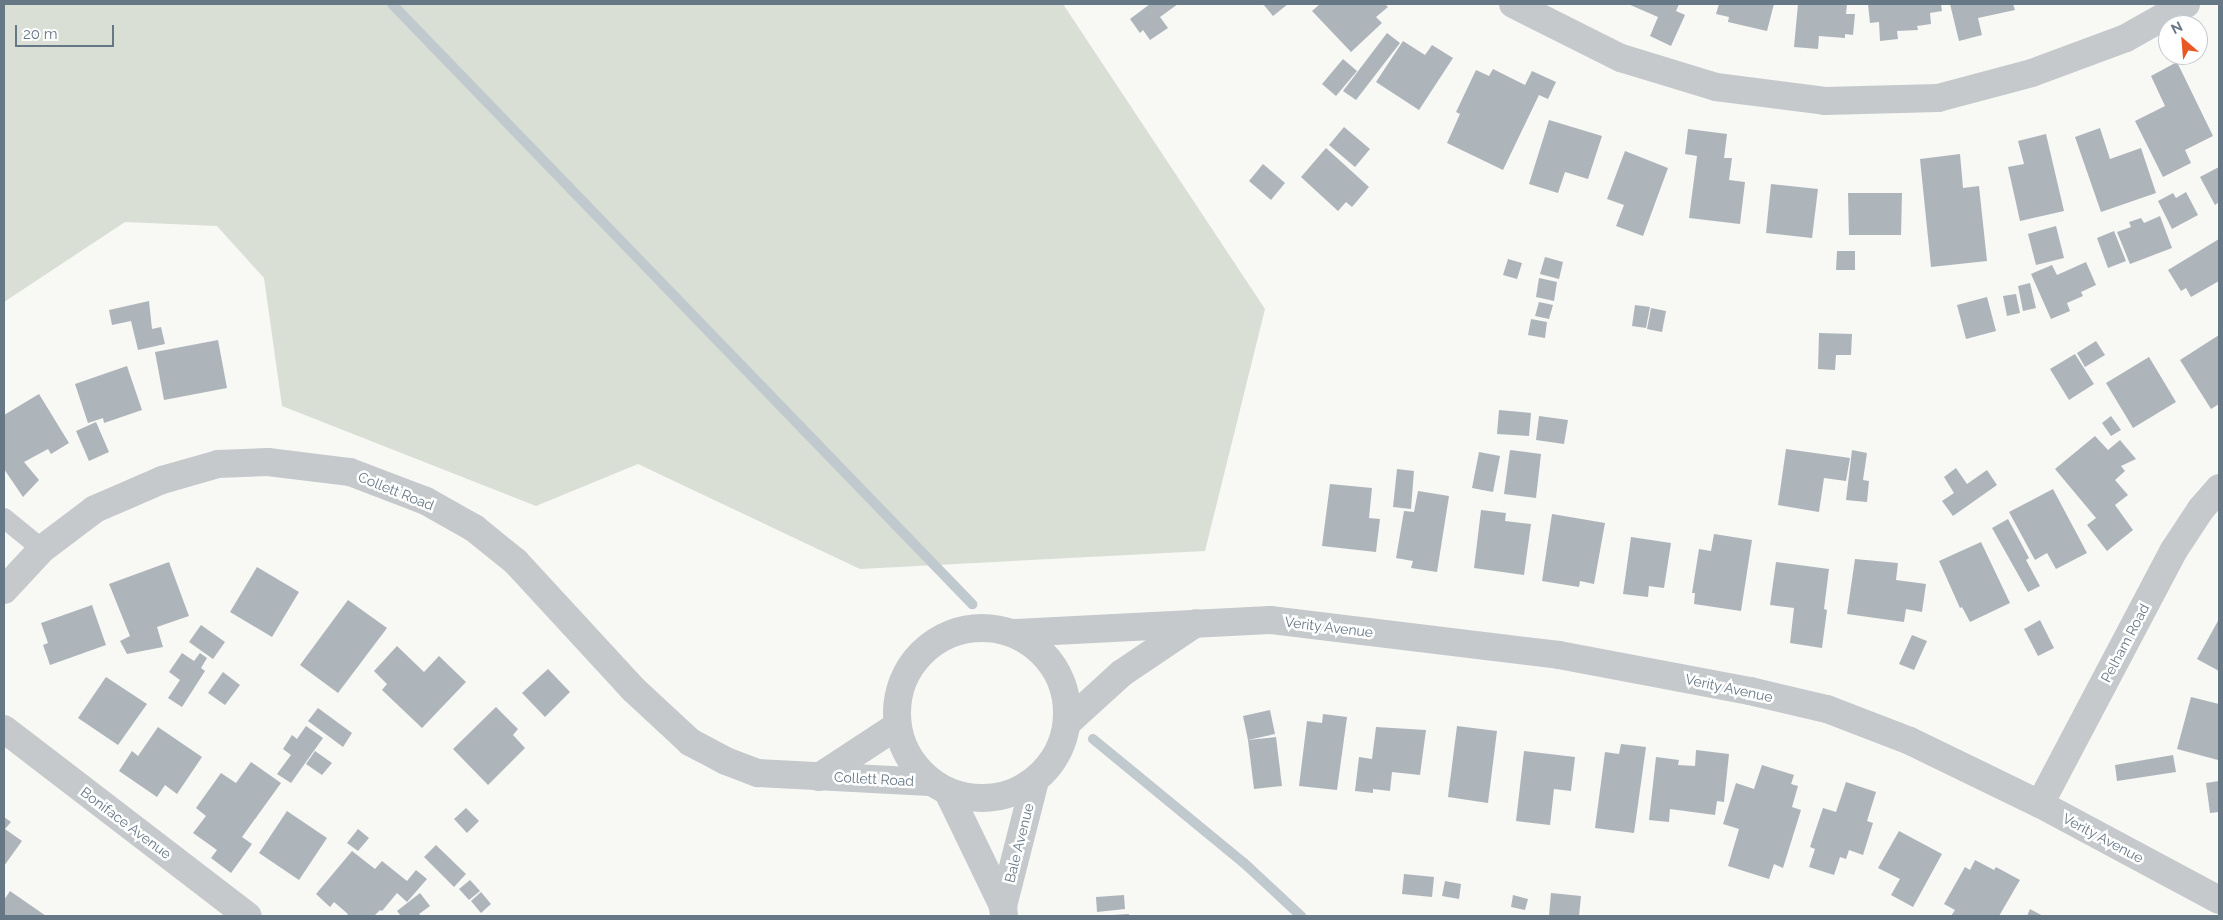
<!DOCTYPE html>
<html>
<head>
<meta charset="utf-8">
<style>
  body { margin:0 }
  #map { position:relative; width:2223px; height:920px; overflow:hidden; background:#f8f8f5; font-family:Raleway,sans-serif }
  div>[style] { position:absolute }
  .green>* { inset:0; background:#d9dfd5 }
  .stream>* { height:10px; margin:-5px; padding:0 5px; transform-origin:5px; border-radius:5px; background:#c0c9ce }
  .building>* { inset:0; background:#adb5bb }
  .lane>* { height:20px; margin:-10px; padding:0 10px; transform-origin:10px; border-radius:10px; background:#c5c9cc }
  .street>* { height:28px; margin:-14px; padding:0 14px; transform-origin:14px; border-radius:14px; background:#c5c9cc }
  .street>.ring { margin:-14px; padding:0; box-sizing:content-box; background:none; border:28px solid #c5c9cc; border-radius:50% }
  span { translate:-50% -50%; white-space:nowrap; text-align:center; line-height:1.15; -webkit-text-stroke:5px #fff; paint-order:stroke }
  .street-label { font-size:14px; color:#667786 }
  .frame { position:absolute; inset:0; border:5px solid #667786; pointer-events:none }
  .north { position:absolute; left:2158px; top:15px; width:50px; height:50px; box-sizing:border-box; background:#fff; border:1px solid #c2c9cf; border-radius:50%; rotate:333deg; font-size:14px; font-weight:700; line-height:20px; text-align:center; color:#667786 }
  .north::after { content:''; display:block; margin:auto; width:18px; height:22px; background:#e85824; clip-path:polygon(50% 0,100% 100%,50% 72%,0 100%) }
  .scale { position:absolute; left:15px; top:25px; width:99px; height:22px; box-sizing:border-box; border:2px solid #667786; border-top:0; padding-left:6px; font-size:15px; line-height:18px; white-space:nowrap; color:#667786; -webkit-text-stroke:4px #fff; paint-order:stroke }
</style>
</head>
<body>
<div id="map">
  <div class="green">
    <i style="clip-path:polygon(4px 4px,1063px 4px,1265px 309px,1205px 551px,860px 569px,638px 464px,536px 506px,282px 406px,264px 278px,217px 226px,125px 222px,4px 302px)"></i>
  </div>
  <div class="stream">
    <i style="left:392px;top:4px;width:835px;rotate:45.97deg"></i>
    <i style="left:1093px;top:739px;width:195px;rotate:39.4deg"></i>
    <i style="left:1244px;top:863px;width:78px;rotate:42.9deg"></i>
  </div>
  <div class="building">
    <i style="clip-path:polygon(1150px 4px,1178px 4px,1160px 17px,1168px 28px,1150px 40px,1143px 30px,1140px 33px,1130px 19px)"></i>
    <i style="clip-path:polygon(1263px 4px,1288px 4px,1273px 16px)"></i>
    <i style="clip-path:polygon(1320px 4px,1385px 4px,1388px 7px,1376px 17px,1382px 23px,1351px 52px,1312px 11px)"></i>
    <i style="clip-path:polygon(1628px 4px,1679px 4px,1676px 11px,1685px 15px,1671px 46px,1650px 36px,1658px 17px)"></i>
    <i style="clip-path:polygon(1719px 4px,1774px 4px,1767px 31px,1728px 22px,1729px 17px,1716px 14px)"></i>
    <i style="clip-path:polygon(1798px 4px,1847px 4px,1846px 14px,1855px 14px,1853px 35px,1845px 34px,1845px 38px,1819px 36px,1818px 49px,1794px 47px)"></i>
    <i style="clip-path:polygon(1868px 4px,1941px 4px,1942px 11px,1930px 13px,1931px 24px,1917px 26px,1918px 30px,1897px 31px,1898px 39px,1880px 41px,1879px 22px,1870px 23px)"></i>
    <i style="clip-path:polygon(1950px 4px,2013px 4px,2015px 10px,1978px 18px,1982px 35px,1959px 41px)"></i>
    <i style="clip-path:polygon(1387px 33px,1400px 43px,1356px 100px,1343px 91px)"></i>
    <i style="clip-path:polygon(1403px 41px,1425px 55px,1432px 45px,1453px 58px,1419px 110px,1376px 82px)"></i>
    <i style="clip-path:polygon(1343px 59px,1357px 71px,1336px 96px,1322px 84px)"></i>
    <i style="clip-path:polygon(2177px 62px,2213px 136px,2185px 150px,2191px 163px,2163px 177px,2135px 121px,2165px 106px,2151px 76px)"></i>
    <i style="clip-path:polygon(1493px 69px,1525px 85px,1532px 71px,1556px 82px,1548px 99px,1539px 95px,1503px 170px,1447px 143px,1460px 114px,1456px 112px,1476px 70px,1489px 76px)"></i>
    <i style="clip-path:polygon(1549px 120px,1602px 136px,1588px 179px,1565px 172px,1558px 193px,1529px 184px)"></i>
    <i style="clip-path:polygon(1344px 127px,1370px 149px,1355px 167px,1329px 145px)"></i>
    <i style="clip-path:polygon(2100px 128px,2110px 159px,2141px 148px,2156px 193px,2101px 212px,2075px 137px)"></i>
    <i style="clip-path:polygon(1688px 129px,1727px 134px,1724px 158px,1732px 158px,1729px 180px,1745px 182px,1740px 224px,1689px 218px,1697px 156px,1685px 154px)"></i>
    <i style="clip-path:polygon(2046px 134px,2064px 211px,2020px 221px,2008px 167px,2024px 164px,2018px 141px)"></i>
    <i style="clip-path:polygon(1326px 148px,1369px 187px,1352px 207px,1346px 202px,1338px 211px,1301px 177px)"></i>
    <i style="clip-path:polygon(1625px 151px,1668px 168px,1643px 236px,1616px 226px,1624px 205px,1607px 199px)"></i>
    <i style="clip-path:polygon(1960px 154px,1963px 188px,1979px 186px,1987px 261px,1931px 267px,1920px 159px)"></i>
    <i style="clip-path:polygon(1263px 164px,1285px 183px,1271px 200px,1249px 181px)"></i>
    <i style="clip-path:polygon(2219px 167px,2219px 202px,2215px 205px,2200px 177px)"></i>
    <i style="clip-path:polygon(1771px 184px,1818px 189px,1812px 238px,1766px 233px)"></i>
    <i style="clip-path:polygon(2186px 192px,2198px 215px,2172px 229px,2158px 201px,2173px 193px,2176px 198px)"></i>
    <i style="clip-path:polygon(1848px 193px,1902px 193px,1901px 235px,1849px 235px)"></i>
    <i style="clip-path:polygon(2160px 216px,2172px 248px,2130px 264px,2117px 232px,2131px 227px,2129px 222px,2141px 218px,2144px 223px)"></i>
    <i style="clip-path:polygon(2056px 226px,2064px 258px,2036px 265px,2028px 234px)"></i>
    <i style="clip-path:polygon(2114px 231px,2126px 261px,2108px 268px,2097px 238px)"></i>
    <i style="clip-path:polygon(2219px 239px,2219px 281px,2191px 297px,2186px 288px,2181px 291px,2168px 270px)"></i>
    <i style="clip-path:polygon(1837px 251px,1855px 251px,1855px 270px,1836px 270px)"></i>
    <i style="clip-path:polygon(1545px 257px,1563px 262px,1559px 279px,1540px 274px)"></i>
    <i style="clip-path:polygon(1508px 259px,1522px 263px,1517px 279px,1503px 275px)"></i>
    <i style="clip-path:polygon(2086px 262px,2096px 285px,2081px 292px,2083px 296px,2067px 303px,2070px 311px,2051px 319px,2031px 274px,2052px 265px,2057px 275px)"></i>
    <i style="clip-path:polygon(1539px 278px,1557px 282px,1554px 301px,1536px 297px)"></i>
    <i style="clip-path:polygon(2030px 283px,2036px 308px,2023px 311px,2018px 286px)"></i>
    <i style="clip-path:polygon(2016px 294px,2020px 313px,2007px 316px,2003px 296px)"></i>
    <i style="clip-path:polygon(1987px 297px,1996px 331px,1966px 339px,1957px 305px)"></i>
    <i style="clip-path:polygon(149px 301px,152px 329px,161px 327px,165px 344px,138px 350px,131px 321px,112px 325px,109px 310px)"></i>
    <i style="clip-path:polygon(1539px 302px,1553px 305px,1549px 319px,1535px 316px)"></i>
    <i style="clip-path:polygon(1635px 305px,1650px 307px,1646px 328px,1632px 326px)"></i>
    <i style="clip-path:polygon(1651px 308px,1666px 311px,1662px 332px,1647px 329px)"></i>
    <i style="clip-path:polygon(1531px 319px,1547px 322px,1545px 338px,1528px 335px)"></i>
    <i style="clip-path:polygon(1819px 333px,1852px 334px,1851px 355px,1836px 355px,1835px 370px,1818px 369px)"></i>
    <i style="clip-path:polygon(2219px 335px,2219px 404px,2211px 409px,2180px 360px)"></i>
    <i style="clip-path:polygon(218px 340px,227px 388px,164px 400px,155px 352px)"></i>
    <i style="clip-path:polygon(2096px 341px,2105px 355px,2085px 367px,2077px 353px)"></i>
    <i style="clip-path:polygon(2075px 354px,2094px 384px,2069px 400px,2050px 369px)"></i>
    <i style="clip-path:polygon(2149px 357px,2176px 402px,2133px 428px,2106px 383px)"></i>
    <i style="clip-path:polygon(127px 366px,142px 410px,104px 423px,103px 418px,88px 423px,75px 384px)"></i>
    <i style="clip-path:polygon(39px 394px,69px 443px,51px 454px,48px 449px,24px 462px,39px 480px,23px 497px,4px 469px,4px 415px)"></i>
    <i style="clip-path:polygon(1499px 410px,1531px 413px,1529px 436px,1497px 434px)"></i>
    <i style="clip-path:polygon(1539px 416px,1568px 420px,1564px 444px,1536px 440px)"></i>
    <i style="clip-path:polygon(2111px 416px,2121px 430px,2111px 436px,2102px 423px)"></i>
    <i style="clip-path:polygon(96px 422px,109px 452px,89px 461px,76px 431px)"></i>
    <i style="clip-path:polygon(2095px 436px,2108px 450px,2120px 440px,2136px 459px,2121px 466px,2125px 471px,2115px 480px,2128px 495px,2115px 505px,2133px 530px,2107px 551px,2087px 525px,2096px 518px,2055px 469px)"></i>
    <i style="clip-path:polygon(1786px 449px,1850px 458px,1846px 481px,1824px 478px,1819px 512px,1778px 505px)"></i>
    <i style="clip-path:polygon(1510px 450px,1541px 454px,1536px 498px,1504px 494px)"></i>
    <i style="clip-path:polygon(1852px 450px,1867px 453px,1863px 480px,1869px 481px,1867px 502px,1846px 500px)"></i>
    <i style="clip-path:polygon(1479px 452px,1500px 456px,1493px 492px,1472px 488px)"></i>
    <i style="clip-path:polygon(1956px 468px,1967px 484px,1987px 470px,1997px 485px,1953px 516px,1942px 501px,1954px 493px,1944px 477px)"></i>
    <i style="clip-path:polygon(1397px 469px,1414px 471px,1411px 509px,1393px 507px)"></i>
    <i style="clip-path:polygon(1330px 484px,1372px 488px,1369px 518px,1380px 519px,1376px 552px,1322px 546px)"></i>
    <i style="clip-path:polygon(2053px 489px,2087px 553px,2056px 569px,2047px 553px,2035px 560px,2009px 512px)"></i>
    <i style="clip-path:polygon(1418px 491px,1449px 496px,1437px 572px,1411px 568px,1413px 561px,1396px 558px,1404px 511px,1414px 512px)"></i>
    <i style="clip-path:polygon(1481px 510px,1506px 513px,1505px 521px,1531px 524px,1524px 575px,1474px 568px)"></i>
    <i style="clip-path:polygon(1552px 514px,1605px 523px,1594px 584px,1580px 581px,1579px 587px,1542px 581px)"></i>
    <i style="clip-path:polygon(2008px 519px,2029px 558px,2026px 560px,2040px 586px,2028px 592px,1992px 528px)"></i>
    <i style="clip-path:polygon(1714px 534px,1752px 540px,1741px 611px,1694px 604px,1695px 593px,1692px 593px,1699px 549px,1711px 551px)"></i>
    <i style="clip-path:polygon(1631px 537px,1671px 543px,1664px 588px,1649px 586px,1648px 597px,1623px 594px)"></i>
    <i style="clip-path:polygon(1981px 542px,2010px 603px,1970px 622px,1962px 607px,1960px 608px,1939px 561px)"></i>
    <i style="clip-path:polygon(1855px 559px,1898px 563px,1896px 580px,1926px 584px,1922px 612px,1906px 609px,1904px 622px,1847px 614px)"></i>
    <i style="clip-path:polygon(169px 562px,189px 616px,157px 627px,163px 647px,127px 654px,120px 641px,130px 636px,109px 584px)"></i>
    <i style="clip-path:polygon(1776px 562px,1829px 569px,1824px 609px,1827px 610px,1822px 648px,1790px 643px,1794px 608px,1770px 605px)"></i>
    <i style="clip-path:polygon(257px 567px,299px 592px,272px 637px,230px 612px)"></i>
    <i style="clip-path:polygon(348px 600px,387px 628px,338px 693px,300px 665px)"></i>
    <i style="clip-path:polygon(92px 605px,106px 645px,50px 665px,43px 645px,48px 643px,41px 623px)"></i>
    <i style="clip-path:polygon(2219px 619px,2219px 671px,2197px 659px)"></i>
    <i style="clip-path:polygon(2040px 620px,2054px 648px,2038px 656px,2024px 629px)"></i>
    <i style="clip-path:polygon(201px 625px,225px 642px,213px 659px,189px 642px)"></i>
    <i style="clip-path:polygon(1912px 635px,1927px 641px,1914px 670px,1899px 664px)"></i>
    <i style="clip-path:polygon(397px 646px,424px 672px,439px 656px,466px 682px,422px 728px,382px 690px,387px 684px,374px 671px)"></i>
    <i style="clip-path:polygon(182px 653px,194px 661px,200px 653px,207px 658px,201px 668px,205px 671px,182px 707px,168px 698px,180px 680px,169px 672px)"></i>
    <i style="clip-path:polygon(548px 669px,570px 692px,545px 717px,522px 693px)"></i>
    <i style="clip-path:polygon(223px 672px,240px 685px,225px 705px,208px 693px)"></i>
    <i style="clip-path:polygon(106px 677px,147px 704px,118px 745px,78px 718px)"></i>
    <i style="clip-path:polygon(2191px 697px,2219px 704px,2218px 760px,2177px 749px)"></i>
    <i style="clip-path:polygon(496px 707px,518px 729px,513px 735px,525px 748px,488px 785px,453px 749px)"></i>
    <i style="clip-path:polygon(318px 708px,352px 733px,343px 747px,308px 721px)"></i>
    <i style="clip-path:polygon(1270px 710px,1275px 734px,1248px 740px,1243px 716px)"></i>
    <i style="clip-path:polygon(1323px 714px,1347px 717px,1337px 790px,1299px 786px,1307px 721px,1322px 723px)"></i>
    <i style="clip-path:polygon(306px 726px,323px 738px,291px 783px,277px 774px,291px 755px,283px 749px,292px 735px,297px 739px)"></i>
    <i style="clip-path:polygon(1457px 726px,1497px 731px,1488px 803px,1448px 797px)"></i>
    <i style="clip-path:polygon(158px 727px,202px 757px,177px 794px,165px 785px,157px 797px,119px 771px,132px 751px,138px 756px)"></i>
    <i style="clip-path:polygon(1376px 727px,1426px 730px,1420px 775px,1392px 772px,1390px 791px,1373px 789px,1373px 793px,1355px 791px,1359px 757px,1372px 759px)"></i>
    <i style="clip-path:polygon(1276px 737px,1282px 786px,1254px 789px,1248px 740px)"></i>
    <i style="clip-path:polygon(1621px 744px,1646px 747px,1634px 833px,1595px 828px,1605px 752px,1619px 754px)"></i>
    <i style="clip-path:polygon(1696px 750px,1729px 754px,1724px 802px,1717px 801px,1715px 815px,1670px 809px,1669px 822px,1649px 820px,1656px 757px,1679px 760px,1678px 765px,1695px 766px)"></i>
    <i style="clip-path:polygon(315px 751px,332px 763px,322px 775px,306px 764px)"></i>
    <i style="clip-path:polygon(1524px 751px,1575px 757px,1571px 791px,1554px 789px,1550px 825px,1516px 821px)"></i>
    <i style="clip-path:polygon(2173px 755px,2176px 772px,2117px 781px,2115px 765px)"></i>
    <i style="clip-path:polygon(251px 762px,281px 783px,242px 837px,252px 844px,231px 873px,211px 858px,217px 850px,193px 833px,206px 816px,196px 808px,221px 773px,236px 783px)"></i>
    <i style="clip-path:polygon(1762px 765px,1794px 775px,1791px 784px,1798px 786px,1792px 807px,1801px 810px,1783px 868px,1774px 864px,1769px 879px,1728px 866px,1739px 829px,1723px 824px,1736px 783px,1754px 789px)"></i>
    <i style="clip-path:polygon(2219px 781px,2219px 812px,2210px 813px,2206px 783px)"></i>
    <i style="clip-path:polygon(1846px 782px,1876px 792px,1867px 821px,1873px 823px,1863px 855px,1849px 850px,1846px 859px,1840px 857px,1834px 875px,1809px 867px,1815px 849px,1810px 847px,1823px 808px,1836px 812px)"></i>
    <i style="clip-path:polygon(466px 808px,479px 821px,467px 833px,454px 819px)"></i>
    <i style="clip-path:polygon(287px 811px,327px 838px,299px 880px,259px 853px)"></i>
    <i style="clip-path:polygon(4px 817px,11px 822px,5px 829px,22px 841px,4px 866px)"></i>
    <i style="clip-path:polygon(358px 829px,369px 838px,358px 851px,347px 843px)"></i>
    <i style="clip-path:polygon(1899px 831px,1942px 854px,1913px 907px,1891px 895px,1900px 879px,1878px 868px)"></i>
    <i style="clip-path:polygon(436px 845px,466px 874px,454px 887px,424px 857px)"></i>
    <i style="clip-path:polygon(352px 851px,375px 869px,382px 861px,407px 881px,416px 870px,427px 879px,407px 902px,397px 893px,382px 911px,380px 910px,374px 916px,346px 916px,348px 914px,334px 902px,330px 907px,316px 894px)"></i>
    <i style="clip-path:polygon(1975px 860px,1994px 870px,1996px 867px,2020px 880px,1999px 916px,1951px 916px,1955px 910px,1944px 904px,1965px 867px,1970px 870px)"></i>
    <i style="clip-path:polygon(1404px 874px,1434px 877px,1432px 897px,1402px 894px)"></i>
    <i style="clip-path:polygon(470px 880px,480px 891px,469px 900px,459px 889px)"></i>
    <i style="clip-path:polygon(1445px 881px,1461px 884px,1459px 899px,1442px 896px)"></i>
    <i style="clip-path:polygon(10px 891px,46px 916px,4px 916px,4px 900px)"></i>
    <i style="clip-path:polygon(481px 892px,491px 904px,481px 913px,471px 901px)"></i>
    <i style="clip-path:polygon(420px 893px,430px 906px,419px 914px,421px 916px,401px 916px,397px 911px)"></i>
    <i style="clip-path:polygon(1551px 893px,1581px 896px,1579px 916px,1549px 916px)"></i>
    <i style="clip-path:polygon(1124px 895px,1125px 909px,1097px 912px,1096px 897px)"></i>
    <i style="clip-path:polygon(1513px 895px,1528px 899px,1525px 910px,1511px 907px)"></i>
    <i style="clip-path:polygon(2030px 909px,2043px 916px,2027px 916px)"></i>
    <i style="clip-path:polygon(1129px 914px,1129px 916px,1112px 916px,1112px 915px)"></i>
  </div>
  <div class="lane">
    <i style="left:4px;top:518px;width:49px;rotate:39.2deg"></i>
  </div>
  <div class="street">
    <i style="left:1513px;top:4px;width:121px;rotate:26.6deg"></i>
    <i style="left:1621px;top:58px;width:99px;rotate:17deg"></i>
    <i style="left:1716px;top:87px;width:110px;rotate:7.3deg"></i>
    <i style="left:1825px;top:101px;width:113px;rotate:-1.5deg"></i>
    <i style="left:1938px;top:98px;width:97px;rotate:-14.9deg"></i>
    <i style="left:2032px;top:73px;width:100px;rotate:-20.4deg"></i>
    <i style="left:2126px;top:38px;width:69px;rotate:-29.5deg"></i>
    <i style="left:4px;top:590px;width:56px;rotate:-47.2deg"></i>
    <i style="left:42px;top:549px;width:66px;rotate:-37deg"></i>
    <i style="left:95px;top:509px;width:73px;rotate:-23.4deg"></i>
    <i style="left:162px;top:480px;width:58px;rotate:-15.9deg"></i>
    <i style="left:218px;top:464px;width:50px;rotate:-2.3deg"></i>
    <i style="left:268px;top:462px;width:83px;rotate:7deg"></i>
    <i style="left:350px;top:472px;width:81px;rotate:20.9deg"></i>
    <i style="left:426px;top:501px;width:55px;rotate:29.4deg"></i>
    <i style="left:474px;top:528px;width:54px;rotate:39deg"></i>
    <i style="left:516px;top:562px;width:173px;rotate:47.3deg"></i>
    <i style="left:633px;top:689px;width:78px;rotate:42.9deg"></i>
    <i style="left:690px;top:742px;width:41px;rotate:27.8deg"></i>
    <i style="left:726px;top:761px;width:34px;rotate:21deg"></i>
    <i style="left:758px;top:773px;width:172px;rotate:3deg"></i>
    <i class="ring" style="left:897px;top:628px;width:142px;height:142px"></i>
    <i style="left:1014px;top:633px;width:256px;rotate:-2.9deg"></i>
    <i style="left:1270px;top:620px;width:291px;rotate:6.9deg"></i>
    <i style="left:1559px;top:655px;width:194px;rotate:10.7deg"></i>
    <i style="left:1750px;top:691px;width:79px;rotate:13.2deg"></i>
    <i style="left:1827px;top:709px;width:89px;rotate:21.1deg"></i>
    <i style="left:1910px;top:741px;width:144px;rotate:25.9deg"></i>
    <i style="left:2040px;top:804px;width:203px;rotate:28.2deg"></i>
    <i style="left:1067px;top:723px;width:74px;rotate:-42.3deg"></i>
    <i style="left:1122px;top:673px;width:89px;rotate:-34deg"></i>
    <i style="left:4px;top:729px;width:307px;rotate:37.5deg"></i>
    <i style="left:819px;top:777px;width:93px;rotate:-33.2deg"></i>
    <i style="left:948px;top:792px;width:127px;rotate:64.2deg"></i>
    <i style="left:2040px;top:804px;width:287px;rotate:-62.2deg"></i>
    <i style="left:2174px;top:550px;width:49px;rotate:-56.6deg"></i>
    <i style="left:2201px;top:509px;width:28px;rotate:-49deg"></i>
    <i style="left:1004px;top:916px;width:10px;rotate:-96deg"></i>
    <i style="left:1003px;top:906px;width:130px;rotate:-75.7deg"></i>
  </div>
  <div class="street-label">
    <span style="left:396px;top:491px;rotate:22deg">Collett Road</span>
    <span style="left:1329px;top:627px;rotate:7deg">Verity Avenue</span>
    <span style="left:2125px;top:643px;rotate:-62deg">Pelham Road</span>
    <span style="left:1729px;top:688px;rotate:12deg">Verity Avenue</span>
    <span style="left:874px;top:779px;rotate:3deg">Collett Road</span>
    <span style="left:126px;top:823px;rotate:37deg">Boniface Avenue</span>
    <span style="left:2103px;top:838px;rotate:28deg">Verity Avenue</span>
    <span style="left:1019px;top:843px;rotate:-76deg">Bale Avenue</span>
  </div>
  <div class="frame"></div>
  <div class="north">N</div>
  <div class="scale">20 m</div>
</div>
</body>
</html>
